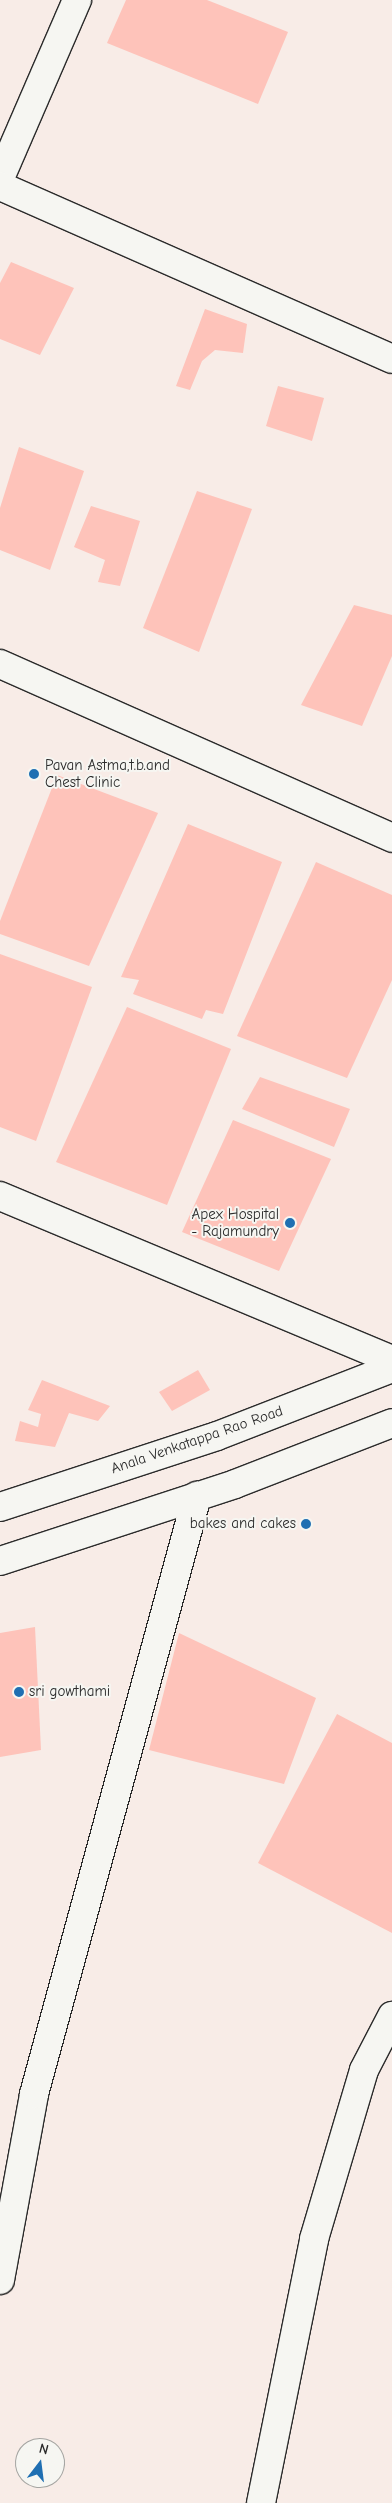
<!DOCTYPE html>
<html>
<head>
<meta charset="utf-8">
<style>
  body { margin:0 }
  #map { position:relative; width:392px; height:2503px; overflow:hidden; background:#f8ece7; font-family:"Comic Neue",sans-serif }
  div>[style] { position:absolute }
  .building>* { inset:0; background:#fec3ba }
  .roads { filter:drop-shadow(1px 0 #2b2b2b) drop-shadow(-1px 0 #2b2b2b) drop-shadow(0 1px #2b2b2b) drop-shadow(0 -1px #2b2b2b) }
  .minor>* { height:28px; margin:-14px; padding:0 14px; transform-origin:14px; border-radius:14px; background:#f6f6f2 }
  .secondary>* { height:28px; margin:-14px; padding:0 14px; transform-origin:14px; border-radius:14px; background:#f6f6f2 }
  .dots>* { width:14px; height:14px; translate:-50% -50%; box-sizing:border-box; border:2px solid #f6f6f2; border-radius:50% }
  span { translate:-50% -50%; white-space:nowrap; text-align:center; line-height:1.15; -webkit-text-stroke:4px #f6f6f2; paint-order:stroke }
  .poi-label { font-size:15px; color:#2b2b2b }
  .left { translate:0 -50%; text-align:left }
  .right { translate:-100% -50%; text-align:right }
  .street-label { font-size:15px; color:#2b2b2b }
  .north { position:absolute; left:15px; top:2438px; width:50px; height:50px; box-sizing:border-box; background:#f6f6f2; border:1px solid #a5a5a2; border-radius:50%; rotate:15deg; font-size:14px; font-weight:700; line-height:20px; text-align:center; color:#2b2b2b }
  .north::after { content:''; display:block; margin:auto; width:18px; height:22px; background:#1f6fb2; clip-path:polygon(50% 0,100% 100%,50% 72%,0 100%) }
</style>
</head>
<body>
<div id="map">
  <div class="building">
    <i style="clip-path:polygon(126px 0,207px 0,288px 32px,258px 104px,107px 43px)"></i>
    <i style="clip-path:polygon(11px 262px,74px 288px,40px 355px,0 339px,0 283px)"></i>
    <i style="clip-path:polygon(205px 309px,247px 324px,243px 353px,215px 350px,202px 361px,190px 390px,176px 386px)"></i>
    <i style="clip-path:polygon(278px 386px,324px 398px,312px 441px,266px 426px)"></i>
    <i style="clip-path:polygon(19px 447px,84px 471px,50px 570px,0 550px,0 508px)"></i>
    <i style="clip-path:polygon(197px 491px,252px 509px,199px 652px,143px 628px)"></i>
    <i style="clip-path:polygon(91px 506px,140px 521px,120px 586px,98px 582px,105px 560px,74px 547px)"></i>
    <i style="clip-path:polygon(354px 605px,392px 615px,392px 656px,362px 726px,301px 705px)"></i>
    <i style="clip-path:polygon(57px 775px,158px 813px,89px 966px,0 934px,0 921px)"></i>
    <i style="clip-path:polygon(188px 824px,282px 862px,223px 1014px,206px 1010px,202px 1019px,133px 994px,139px 980px,121px 977px)"></i>
    <i style="clip-path:polygon(316px 862px,392px 895px,392px 980px,347px 1078px,237px 1036px)"></i>
    <i style="clip-path:polygon(0 954px,92px 987px,36px 1141px,0 1127px)"></i>
    <i style="clip-path:polygon(127px 1007px,231px 1049px,167px 1205px,56px 1162px)"></i>
    <i style="clip-path:polygon(260px 1077px,350px 1109px,334px 1147px,242px 1109px)"></i>
    <i style="clip-path:polygon(233px 1120px,331px 1159px,279px 1271px,182px 1232px)"></i>
    <i style="clip-path:polygon(198px 1370px,210px 1390px,172px 1411px,159px 1392px)"></i>
    <i style="clip-path:polygon(42px 1380px,110px 1406px,98px 1421px,69px 1413px,55px 1447px,15px 1441px,20px 1421px,38px 1427px,41px 1414px,28px 1410px)"></i>
    <i style="clip-path:polygon(35px 1627px,41px 1750px,0 1757px,0 1633px)"></i>
    <i style="clip-path:polygon(179px 1633px,316px 1698px,284px 1784px,149px 1750px)"></i>
    <i style="clip-path:polygon(337px 1714px,392px 1743px,392px 1933px,258px 1863px)"></i>
  </div>
  <div class="roads">
    <div class="minor">
      <i style="left:0;top:178px;width:194px;rotate:-66.6deg"></i>
      <i style="left:0;top:186px;width:428px;rotate:23.8deg"></i>
      <i style="left:0;top:664px;width:429px;rotate:23.9deg"></i>
      <i style="left:0;top:1196px;width:425px;rotate:22.7deg"></i>
      <i style="left:0;top:2280px;width:189px;rotate:-79.6deg"></i>
      <i style="left:34px;top:2094px;width:620px;rotate:-74.75deg"></i>
      <i style="left:261px;top:2503px;width:269px;rotate:-78.6deg"></i>
      <i style="left:314px;top:2239px;width:176px;rotate:-73.5deg"></i>
      <i style="left:364px;top:2070px;width:61px;rotate:-62.6deg"></i>
    </div>
    <div class="secondary">
      <i style="left:0;top:1507px;width:228px;rotate:-18.1deg"></i>
      <i style="left:217px;top:1436px;width:188px;rotate:-21.2deg"></i>
      <i style="left:0;top:1561px;width:247px;rotate:-18.1deg"></i>
      <i style="left:235px;top:1484px;width:168px;rotate:-21.2deg"></i>
    </div>
  </div>
  <div class="dots">
    <i style="left:34px;top:774px;background:#1f6fb2"></i>
    <i style="left:290px;top:1223px;background:#1f6fb2"></i>
    <i style="left:306px;top:1524px;background:#1f6fb2"></i>
    <i style="left:19px;top:1692px;background:#1f6fb2"></i>
  </div>
  <div class="poi-label">
    <span class="left" style="left:45px;top:774px">Pavan Astma,t.b.and<br>Chest Clinic</span>
    <span class="right" style="left:279px;top:1223px">Apex Hospital<br>- Rajamundry</span>
    <span class="right" style="left:296px;top:1524px">bakes and cakes</span>
    <span class="left" style="left:29px;top:1692px">sri gowthami</span>
  </div>
  <div class="street-label">
    <span style="left:197px;top:1440px;rotate:-19deg">Anala Venkatappa Rao Road</span>
  </div>
  <div class="north">N</div>
</div>
</body>
</html>
